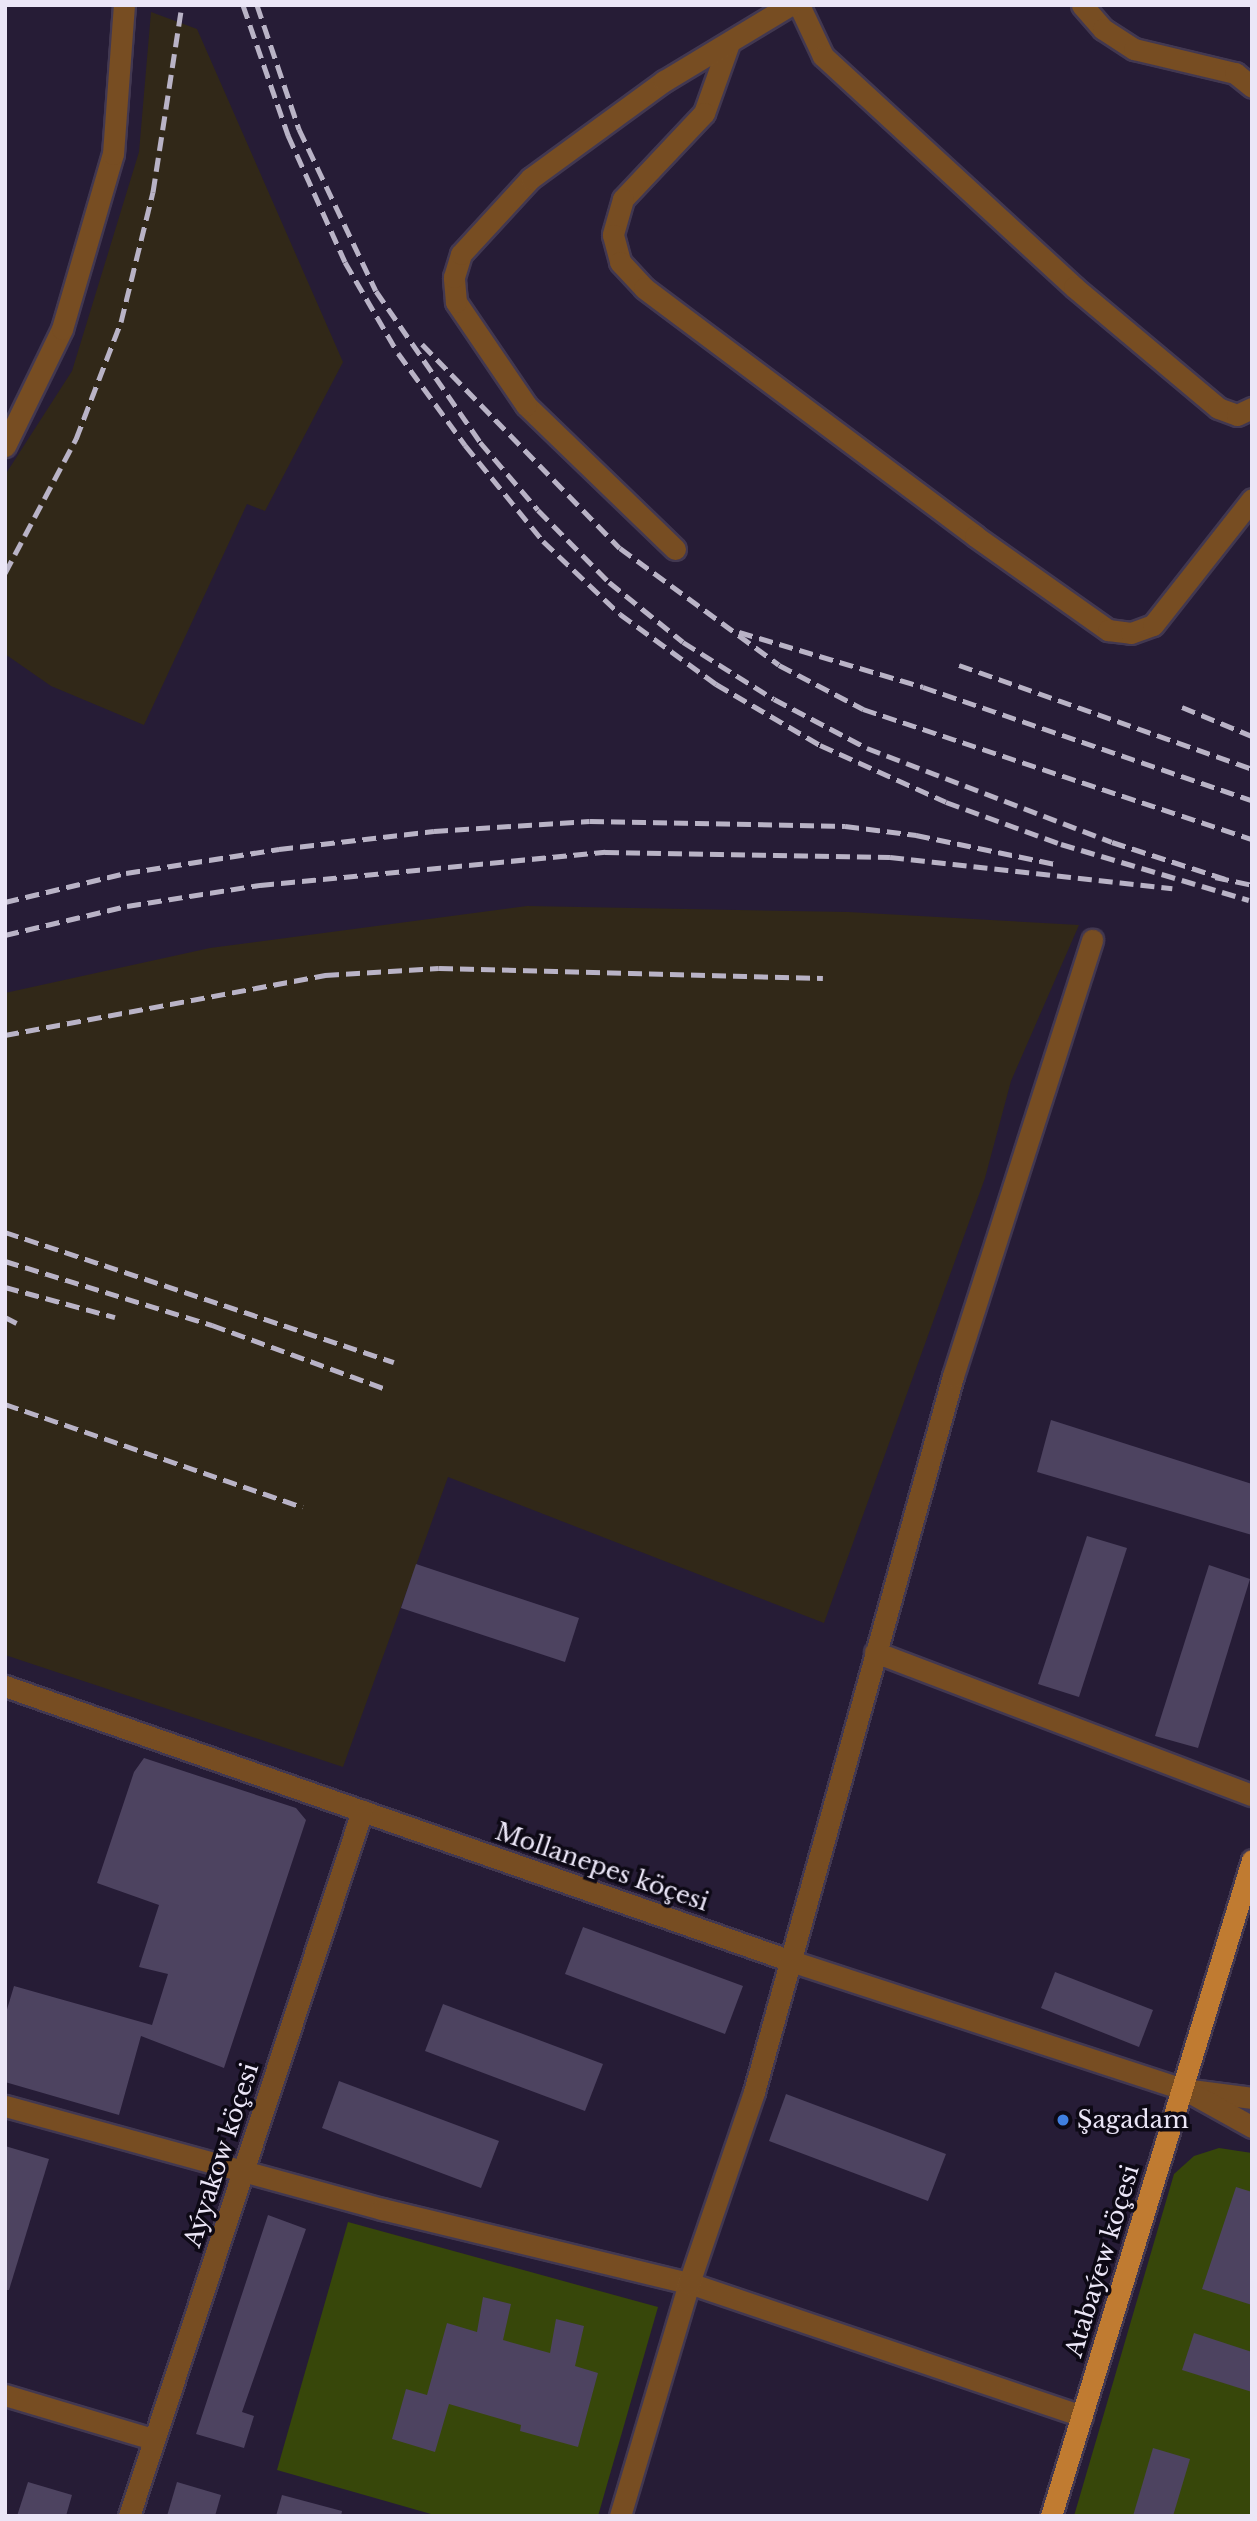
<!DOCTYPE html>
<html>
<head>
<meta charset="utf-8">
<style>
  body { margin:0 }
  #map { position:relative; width:1257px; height:2521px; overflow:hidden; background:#261c36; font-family:"Libre Baskerville",serif }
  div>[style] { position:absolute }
  .industrial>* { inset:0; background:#312818 }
  .green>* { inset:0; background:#37470a }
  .building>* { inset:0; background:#4d4360 }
  .roads { filter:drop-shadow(2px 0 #423851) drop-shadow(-2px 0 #423851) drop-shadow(0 2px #423851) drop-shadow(0 -2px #423851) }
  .minor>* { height:21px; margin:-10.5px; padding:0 10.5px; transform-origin:10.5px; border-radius:10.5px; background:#774d22 }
  .major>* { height:21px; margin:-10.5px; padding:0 10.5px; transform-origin:10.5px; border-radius:10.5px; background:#c07b31 }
  .rail>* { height:5px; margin-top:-2.5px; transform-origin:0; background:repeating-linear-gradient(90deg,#b9b3c6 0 14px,transparent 0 21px) }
  .dots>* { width:19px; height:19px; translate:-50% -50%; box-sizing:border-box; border:4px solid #0d0915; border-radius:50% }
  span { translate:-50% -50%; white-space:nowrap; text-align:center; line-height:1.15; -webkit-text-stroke:7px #0d0915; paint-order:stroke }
  .street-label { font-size:24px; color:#ebe6f7 }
  .poi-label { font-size:24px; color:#ebe6f7 }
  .left { translate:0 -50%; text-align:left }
  .frame { position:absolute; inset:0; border:7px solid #ebe6f7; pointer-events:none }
</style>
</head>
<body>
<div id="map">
  <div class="industrial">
    <i style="clip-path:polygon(151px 12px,197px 29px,343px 362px,265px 511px,247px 504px,144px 725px,51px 686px,5px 654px,5px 475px,72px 371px,139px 152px)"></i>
    <i style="clip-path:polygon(527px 906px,848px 912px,1079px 925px,1011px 1081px,985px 1178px,824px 1623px,448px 1477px,343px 1767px,5px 1655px,5px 993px,210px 948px)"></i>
  </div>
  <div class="green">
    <i style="clip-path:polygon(1219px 2148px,1252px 2153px,1252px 2516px,1074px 2516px,1174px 2174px,1194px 2156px)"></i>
    <i style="clip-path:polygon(348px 2222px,658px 2307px,598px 2516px,438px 2516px,277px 2470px)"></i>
  </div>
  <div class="building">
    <i style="clip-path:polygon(1051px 1420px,1252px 1484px,1252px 1535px,1037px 1472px)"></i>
    <i style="clip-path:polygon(1087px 1536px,1127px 1548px,1079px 1697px,1038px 1684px)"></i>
    <i style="clip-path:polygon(416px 1564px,579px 1618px,565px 1662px,401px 1608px)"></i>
    <i style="clip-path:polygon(1209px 1565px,1250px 1579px,1198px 1748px,1155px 1736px)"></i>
    <i style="clip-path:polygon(144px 1758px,296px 1808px,306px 1820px,224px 2068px,141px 2036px,119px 2115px,5px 2082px,5px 2016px,14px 1986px,152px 2025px,168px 1974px,139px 1967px,159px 1905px,97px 1883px,134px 1772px)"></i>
    <i style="clip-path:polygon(583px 1927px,743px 1986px,725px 2034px,565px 1974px)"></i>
    <i style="clip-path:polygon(1055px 1972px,1153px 2010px,1139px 2047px,1041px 2008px)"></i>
    <i style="clip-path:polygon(443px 2004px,603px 2064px,585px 2111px,425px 2051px)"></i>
    <i style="clip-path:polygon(339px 2081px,499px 2141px,481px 2188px,322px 2128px)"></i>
    <i style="clip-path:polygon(786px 2094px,946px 2154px,928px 2201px,769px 2141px)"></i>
    <i style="clip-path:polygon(5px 2146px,49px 2159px,9px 2290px,5px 2290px)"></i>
    <i style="clip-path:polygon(1236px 2187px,1252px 2192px,1252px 2305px,1202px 2289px)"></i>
    <i style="clip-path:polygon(268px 2215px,306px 2229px,242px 2412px,254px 2416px,244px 2448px,196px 2434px)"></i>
    <i style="clip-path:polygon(483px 2297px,511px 2304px,503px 2340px,550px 2353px,556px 2319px,584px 2326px,575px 2366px,598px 2373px,578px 2447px,520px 2431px,521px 2425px,449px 2404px,435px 2452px,392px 2439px,406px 2389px,427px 2395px,447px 2323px,477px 2332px)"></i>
    <i style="clip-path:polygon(1194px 2333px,1252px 2352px,1252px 2392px,1182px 2370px)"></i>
    <i style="clip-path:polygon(1153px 2448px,1190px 2459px,1173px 2516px,1133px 2516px)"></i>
    <i style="clip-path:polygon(28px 2482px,72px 2495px,66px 2516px,17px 2516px)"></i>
    <i style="clip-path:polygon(177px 2482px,221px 2495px,215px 2516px,167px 2516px)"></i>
    <i style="clip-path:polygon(282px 2495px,342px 2511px,341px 2516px,276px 2516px)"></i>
  </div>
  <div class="roads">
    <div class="minor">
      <i style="left:799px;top:5px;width:56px;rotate:64.8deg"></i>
      <i style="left:823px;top:56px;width:341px;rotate:42.6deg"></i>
      <i style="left:1074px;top:287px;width:188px;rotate:40deg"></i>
      <i style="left:1218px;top:408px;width:20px;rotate:20deg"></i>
      <i style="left:1237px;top:415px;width:17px;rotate:-25deg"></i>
      <i style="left:1082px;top:5px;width:32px;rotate:49deg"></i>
      <i style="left:1103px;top:29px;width:37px;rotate:33deg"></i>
      <i style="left:1134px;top:49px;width:104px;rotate:13.4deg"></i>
      <i style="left:1235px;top:73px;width:22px;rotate:39deg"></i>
      <i style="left:728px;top:46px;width:71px;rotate:109.7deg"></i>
      <i style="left:704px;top:113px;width:118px;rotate:133.3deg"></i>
      <i style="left:623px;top:199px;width:37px;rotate:106deg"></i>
      <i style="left:613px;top:235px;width:28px;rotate:75deg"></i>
      <i style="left:620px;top:262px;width:35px;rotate:47deg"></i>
      <i style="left:644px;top:288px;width:414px;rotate:36.8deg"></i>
      <i style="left:975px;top:536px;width:163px;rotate:35.3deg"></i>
      <i style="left:1108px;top:630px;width:23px;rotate:7deg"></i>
      <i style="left:1131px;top:633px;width:23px;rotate:-20deg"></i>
      <i style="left:1153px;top:625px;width:160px;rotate:-51.8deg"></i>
      <i style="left:5px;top:446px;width:130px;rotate:-64deg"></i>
      <i style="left:62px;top:329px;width:182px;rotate:-73.8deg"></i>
      <i style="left:113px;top:154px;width:149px;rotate:-85.8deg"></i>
      <i style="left:675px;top:549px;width:207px;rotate:-136deg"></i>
      <i style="left:526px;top:405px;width:125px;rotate:-124.2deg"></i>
      <i style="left:456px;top:302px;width:25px;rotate:-95deg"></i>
      <i style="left:454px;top:277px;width:24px;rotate:-73deg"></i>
      <i style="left:461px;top:254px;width:103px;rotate:-47.4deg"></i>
      <i style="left:531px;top:178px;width:165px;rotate:-36.1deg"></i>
      <i style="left:664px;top:81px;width:147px;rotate:-31.1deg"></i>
      <i style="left:875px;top:1652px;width:403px;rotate:20.8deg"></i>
      <i style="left:5px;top:1686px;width:833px;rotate:19.28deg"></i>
      <i style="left:791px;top:1961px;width:412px;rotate:18.1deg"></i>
      <i style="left:1183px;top:2089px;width:70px;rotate:7.4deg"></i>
      <i style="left:1191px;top:2093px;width:70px;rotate:29.1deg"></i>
      <i style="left:5px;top:2106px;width:391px;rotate:15.3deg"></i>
      <i style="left:382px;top:2209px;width:316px;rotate:13.6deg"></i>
      <i style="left:689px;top:2283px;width:415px;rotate:18.7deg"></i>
      <i style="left:5px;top:2395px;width:154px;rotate:16.6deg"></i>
      <i style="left:129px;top:2516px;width:743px;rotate:-71.71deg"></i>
      <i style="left:620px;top:2516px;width:243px;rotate:-73.5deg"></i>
      <i style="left:689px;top:2283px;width:202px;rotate:-71.2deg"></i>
      <i style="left:754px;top:2092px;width:743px;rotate:-74.47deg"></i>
      <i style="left:953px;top:1376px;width:458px;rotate:-72.3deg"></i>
    </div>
    <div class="major">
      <i style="left:1051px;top:2516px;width:686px;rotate:-72.96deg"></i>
    </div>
  </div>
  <div class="rail">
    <i style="left:243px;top:5px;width:138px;rotate:70.9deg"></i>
    <i style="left:288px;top:135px;width:139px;rotate:65.8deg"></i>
    <i style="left:345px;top:262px;width:105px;rotate:59.8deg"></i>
    <i style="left:398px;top:353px;width:114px;rotate:53.9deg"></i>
    <i style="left:465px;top:445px;width:124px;rotate:50.9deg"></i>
    <i style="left:543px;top:541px;width:106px;rotate:43.5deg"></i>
    <i style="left:620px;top:614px;width:119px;rotate:36.1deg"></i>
    <i style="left:716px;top:684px;width:121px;rotate:30.4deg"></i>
    <i style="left:820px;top:745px;width:138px;rotate:24.3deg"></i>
    <i style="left:946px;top:802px;width:122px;rotate:20.1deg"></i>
    <i style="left:1061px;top:844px;width:196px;rotate:16.6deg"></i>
    <i style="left:257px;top:5px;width:131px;rotate:71.3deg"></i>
    <i style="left:299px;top:129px;width:179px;rotate:64.6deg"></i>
    <i style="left:376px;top:291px;width:183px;rotate:55.4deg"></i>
    <i style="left:480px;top:442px;width:89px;rotate:49.5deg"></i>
    <i style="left:538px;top:510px;width:101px;rotate:45.4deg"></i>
    <i style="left:609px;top:582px;width:95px;rotate:39deg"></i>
    <i style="left:683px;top:642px;width:107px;rotate:32.1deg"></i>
    <i style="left:774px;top:699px;width:105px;rotate:27.8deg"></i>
    <i style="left:867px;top:748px;width:262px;rotate:21deg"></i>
    <i style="left:1112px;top:842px;width:119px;rotate:18.1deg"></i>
    <i style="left:422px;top:344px;width:284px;rotate:45.9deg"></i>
    <i style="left:620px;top:548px;width:197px;rotate:36.3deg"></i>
    <i style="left:779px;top:665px;width:95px;rotate:27.6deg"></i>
    <i style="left:863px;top:709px;width:410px;rotate:18.5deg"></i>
    <i style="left:5px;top:573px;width:152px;rotate:-62.1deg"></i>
    <i style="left:76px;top:439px;width:125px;rotate:-69deg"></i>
    <i style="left:121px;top:322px;width:134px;rotate:-76.2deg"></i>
    <i style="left:153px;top:192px;width:189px;rotate:-81.2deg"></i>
    <i style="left:739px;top:632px;width:192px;rotate:16.6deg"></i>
    <i style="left:923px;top:687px;width:348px;rotate:19deg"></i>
    <i style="left:959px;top:665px;width:311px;rotate:19.5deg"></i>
    <i style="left:1182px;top:707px;width:76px;rotate:22.5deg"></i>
    <i style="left:1215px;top:877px;width:38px;rotate:12deg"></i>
    <i style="left:5px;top:902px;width:124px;rotate:-13.5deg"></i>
    <i style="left:126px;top:873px;width:155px;rotate:-8.9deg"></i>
    <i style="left:279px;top:849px;width:156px;rotate:-6.6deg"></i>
    <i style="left:434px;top:831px;width:156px;rotate:-3.7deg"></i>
    <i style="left:590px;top:821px;width:255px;rotate:1.1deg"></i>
    <i style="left:845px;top:826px;width:72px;rotate:7.2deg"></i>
    <i style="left:916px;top:835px;width:142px;rotate:11.8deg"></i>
    <i style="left:5px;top:935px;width:125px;rotate:-13.4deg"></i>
    <i style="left:127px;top:906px;width:135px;rotate:-9deg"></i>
    <i style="left:260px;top:885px;width:347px;rotate:-5.5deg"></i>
    <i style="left:605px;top:852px;width:285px;rotate:1deg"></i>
    <i style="left:890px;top:857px;width:284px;rotate:6.3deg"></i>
    <i style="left:5px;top:1035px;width:326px;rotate:-10.6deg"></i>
    <i style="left:325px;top:975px;width:114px;rotate:-3.5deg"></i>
    <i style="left:439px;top:968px;width:384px;rotate:1.5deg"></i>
    <i style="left:5px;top:1232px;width:410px;rotate:18.5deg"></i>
    <i style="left:5px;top:1261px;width:217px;rotate:17.2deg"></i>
    <i style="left:212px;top:1325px;width:182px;rotate:20.2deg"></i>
    <i style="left:5px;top:1287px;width:114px;rotate:15.3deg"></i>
    <i style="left:5px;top:1317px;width:13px;rotate:27deg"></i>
    <i style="left:5px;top:1404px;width:315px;rotate:19.1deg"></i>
  </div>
  <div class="dots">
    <i style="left:1063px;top:2120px;background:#3f7fe0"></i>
  </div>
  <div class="street-label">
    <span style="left:602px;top:1867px;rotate:19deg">Mollanepes köçesi</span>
    <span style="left:221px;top:2155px;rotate:-72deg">Aýyakow köçesi</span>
    <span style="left:1102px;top:2261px;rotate:-73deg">Atabaýew köçesi</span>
  </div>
  <div class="poi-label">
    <span class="left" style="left:1077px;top:2120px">Şagadam</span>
  </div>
  <div class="frame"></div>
</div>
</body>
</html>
